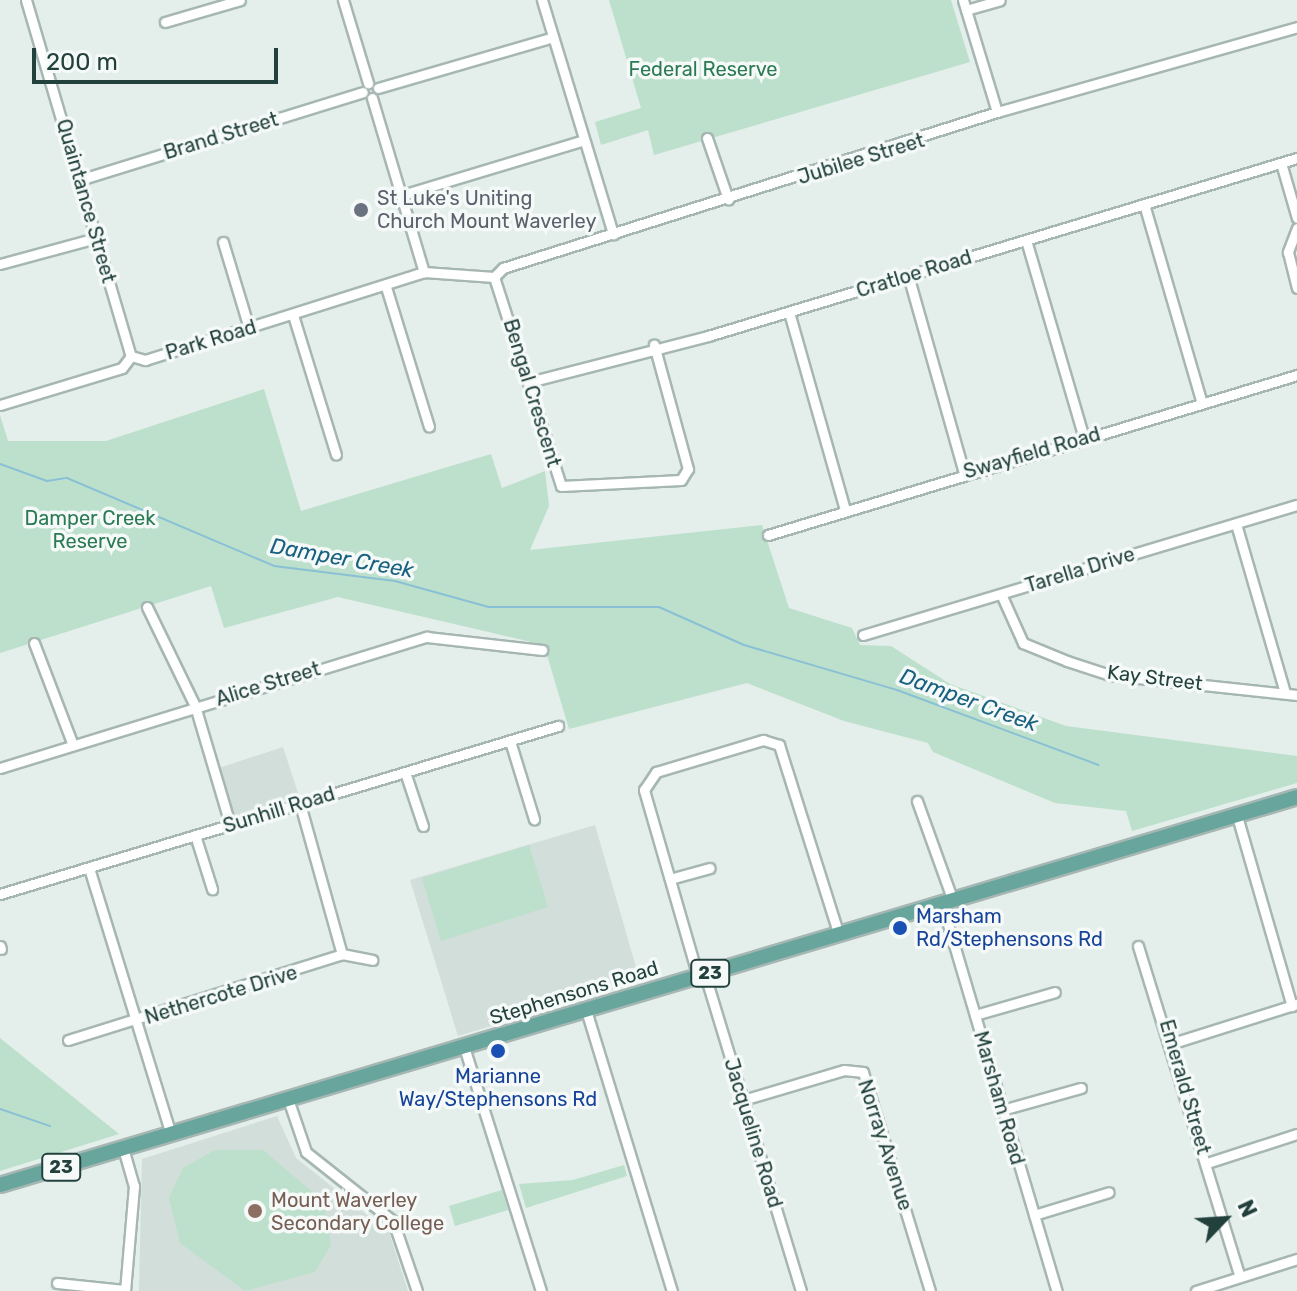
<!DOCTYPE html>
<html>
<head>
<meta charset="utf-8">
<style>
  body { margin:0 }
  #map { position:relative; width:1297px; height:1291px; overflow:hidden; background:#e4eeeb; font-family:Rubik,sans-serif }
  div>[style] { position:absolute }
  .built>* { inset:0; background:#d2deda }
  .green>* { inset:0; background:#bce0cb }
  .stream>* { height:2px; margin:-1px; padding:0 1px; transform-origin:1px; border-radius:1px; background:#8ac0d5 }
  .roads { filter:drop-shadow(2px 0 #a6b7b3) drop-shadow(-2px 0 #a6b7b3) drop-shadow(0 2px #a6b7b3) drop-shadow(0 -2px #a6b7b3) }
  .street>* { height:9px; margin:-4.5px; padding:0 4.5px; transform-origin:4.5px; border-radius:4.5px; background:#fff }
  .primary>* { height:14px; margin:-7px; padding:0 7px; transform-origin:7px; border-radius:7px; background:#67a59d }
  .dots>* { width:22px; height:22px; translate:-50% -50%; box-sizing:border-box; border:4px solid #f5faf8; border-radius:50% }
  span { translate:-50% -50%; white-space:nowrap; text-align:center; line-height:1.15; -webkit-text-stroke:7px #f5faf8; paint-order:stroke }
  .shield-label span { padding:2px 6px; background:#f5faf8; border:2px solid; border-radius:6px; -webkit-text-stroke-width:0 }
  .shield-label { font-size:18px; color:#22413d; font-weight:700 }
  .park-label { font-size:20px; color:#2b7a54 }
  .street-label { font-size:20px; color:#22413d }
  .worship-label { font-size:20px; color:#5b616d }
  .left { translate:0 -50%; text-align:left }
  .transit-label { font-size:20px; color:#164399 }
  .education-label { font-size:20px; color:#785e54 }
  .water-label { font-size:22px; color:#196180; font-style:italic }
  .north { position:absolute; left:1185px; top:1179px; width:80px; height:80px; -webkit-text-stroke:6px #f5faf8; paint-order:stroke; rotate:65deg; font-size:22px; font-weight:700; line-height:32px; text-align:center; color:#22413d }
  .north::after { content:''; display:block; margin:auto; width:28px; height:36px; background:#22413d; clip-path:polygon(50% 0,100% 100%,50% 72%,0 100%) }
  .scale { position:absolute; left:32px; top:48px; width:246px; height:36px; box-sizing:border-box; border:4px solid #22413d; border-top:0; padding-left:10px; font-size:24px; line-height:28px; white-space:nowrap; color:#22413d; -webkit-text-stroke:6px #f5faf8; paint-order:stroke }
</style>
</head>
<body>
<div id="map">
  <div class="built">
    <i style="clip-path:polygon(283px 747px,299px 796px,235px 817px,219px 768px)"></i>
    <i style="clip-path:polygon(595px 825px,640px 981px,458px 1036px,410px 880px)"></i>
    <i style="clip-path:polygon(277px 1116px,296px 1158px,389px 1232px,408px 1291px,139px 1291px,142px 1159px)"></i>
  </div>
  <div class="green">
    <i style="clip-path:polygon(609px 0,951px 0,970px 62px,654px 155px,648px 130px,601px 145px,595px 122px,641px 108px)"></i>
    <i style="clip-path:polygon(264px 389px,301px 511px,491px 454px,502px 488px,545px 471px,549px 506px,530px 550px,762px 525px,789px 608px,852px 628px,860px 645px,891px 646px,950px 684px,1066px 726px,1297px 756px,1297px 783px,1132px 831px,1126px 811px,1055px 803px,933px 752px,928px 743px,844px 721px,747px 683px,569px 729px,544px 645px,338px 597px,224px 628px,211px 586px,0 653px,0 415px,8px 441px,106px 441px)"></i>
    <i style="clip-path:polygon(529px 845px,548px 907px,441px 941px,422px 878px)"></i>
    <i style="clip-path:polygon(0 1038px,119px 1134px,0 1171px)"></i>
    <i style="clip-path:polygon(215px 1150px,263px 1150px,324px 1202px,331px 1245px,315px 1272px,245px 1291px,180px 1243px,169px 1198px,183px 1168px)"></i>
    <i style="clip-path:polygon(624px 1165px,627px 1176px,526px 1208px,519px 1184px,573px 1180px)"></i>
    <i style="clip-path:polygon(502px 1190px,508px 1210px,455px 1226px,449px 1206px)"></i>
  </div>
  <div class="stream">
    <i style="left:0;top:464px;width:50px;rotate:19.9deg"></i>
    <i style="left:47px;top:481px;width:20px;rotate:-9deg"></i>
    <i style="left:67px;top:478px;width:225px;rotate:23deg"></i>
    <i style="left:274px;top:566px;width:122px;rotate:7.1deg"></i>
    <i style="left:395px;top:581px;width:98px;rotate:15.5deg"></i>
    <i style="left:489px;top:607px;width:170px"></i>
    <i style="left:659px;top:607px;width:93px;rotate:24.1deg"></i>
    <i style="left:744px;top:645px;width:159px;rotate:16.4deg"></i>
    <i style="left:897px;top:690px;width:215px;rotate:20.4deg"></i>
    <i style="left:0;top:1109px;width:53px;rotate:18.8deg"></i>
  </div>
  <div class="roads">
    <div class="street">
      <i style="left:26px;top:0;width:371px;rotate:73.6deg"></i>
      <i style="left:343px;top:0;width:87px;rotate:73.2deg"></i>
      <i style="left:542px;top:0;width:245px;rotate:73.1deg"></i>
      <i style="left:963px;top:0;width:117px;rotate:73.1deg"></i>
      <i style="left:966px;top:10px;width:35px;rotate:-16deg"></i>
      <i style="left:165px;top:22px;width:78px;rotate:-16.3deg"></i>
      <i style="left:378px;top:88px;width:182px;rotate:-16.2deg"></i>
      <i style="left:372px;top:98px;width:182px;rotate:73.4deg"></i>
      <i style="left:707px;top:138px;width:65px;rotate:71deg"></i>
      <i style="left:1281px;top:163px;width:57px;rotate:73.8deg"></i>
      <i style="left:79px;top:180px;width:297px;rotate:-17.2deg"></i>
      <i style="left:402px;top:195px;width:190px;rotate:-16.8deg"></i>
      <i style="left:1144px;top:204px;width:207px;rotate:73.8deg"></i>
      <i style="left:1297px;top:228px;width:26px;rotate:111deg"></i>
      <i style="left:1288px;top:252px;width:37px;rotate:76deg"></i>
      <i style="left:1026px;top:240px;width:206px;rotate:73.7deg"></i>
      <i style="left:223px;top:242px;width:90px;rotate:73.2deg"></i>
      <i style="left:0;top:264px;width:99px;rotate:-15.2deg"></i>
      <i style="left:424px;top:272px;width:70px;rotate:4.1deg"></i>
      <i style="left:494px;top:277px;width:13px;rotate:-45deg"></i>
      <i style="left:503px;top:268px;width:518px;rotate:-17.53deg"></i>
      <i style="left:997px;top:112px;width:312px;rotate:-15.8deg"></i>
      <i style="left:908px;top:275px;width:206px;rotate:74.2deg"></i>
      <i style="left:494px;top:277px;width:219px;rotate:72.2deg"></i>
      <i style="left:561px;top:486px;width:120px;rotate:-2.9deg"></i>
      <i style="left:681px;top:480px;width:13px;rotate:-58deg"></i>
      <i style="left:688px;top:469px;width:129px;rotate:-105.3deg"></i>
      <i style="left:386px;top:287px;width:146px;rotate:72.9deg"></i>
      <i style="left:789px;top:312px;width:206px;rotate:74.2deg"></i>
      <i style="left:293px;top:315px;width:146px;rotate:72.9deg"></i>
      <i style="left:529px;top:382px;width:185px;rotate:-14.4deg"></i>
      <i style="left:708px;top:336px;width:615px;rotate:-16.82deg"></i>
      <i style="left:0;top:405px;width:127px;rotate:-16.9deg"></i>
      <i style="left:122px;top:368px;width:15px;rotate:-53deg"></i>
      <i style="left:131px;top:356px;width:15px;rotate:16deg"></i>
      <i style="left:145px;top:360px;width:293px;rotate:-17.5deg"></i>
      <i style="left:1236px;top:524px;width:176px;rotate:73.8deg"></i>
      <i style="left:768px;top:535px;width:553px;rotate:-16.83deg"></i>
      <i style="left:1001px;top:594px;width:54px;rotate:65.8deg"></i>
      <i style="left:1023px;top:643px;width:48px;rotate:22.2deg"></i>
      <i style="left:1067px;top:661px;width:45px;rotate:18deg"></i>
      <i style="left:1110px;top:675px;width:188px;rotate:6.1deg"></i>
      <i style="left:147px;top:607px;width:110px;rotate:64.1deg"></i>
      <i style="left:195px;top:706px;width:123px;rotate:73.5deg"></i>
      <i style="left:863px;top:635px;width:453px;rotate:-16.7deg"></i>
      <i style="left:34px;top:643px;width:109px;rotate:69.1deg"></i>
      <i style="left:510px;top:741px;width:82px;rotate:72.9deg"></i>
      <i style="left:0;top:768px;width:447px;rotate:-17.1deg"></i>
      <i style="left:427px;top:637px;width:116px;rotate:6.4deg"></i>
      <i style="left:405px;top:772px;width:57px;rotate:71.6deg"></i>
      <i style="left:917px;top:801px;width:106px;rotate:70.2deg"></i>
      <i style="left:300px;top:804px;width:156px;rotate:74.4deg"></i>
      <i style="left:1237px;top:816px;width:198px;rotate:73.9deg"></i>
      <i style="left:195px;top:835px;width:57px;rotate:72.5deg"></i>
      <i style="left:89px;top:868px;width:278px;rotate:72.9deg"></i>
      <i style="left:670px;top:879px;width:41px;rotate:-15.4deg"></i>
      <i style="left:0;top:894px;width:583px;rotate:-16.76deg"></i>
      <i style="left:942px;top:904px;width:404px;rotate:73.5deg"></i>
      <i style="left:0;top:946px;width:3px;rotate:72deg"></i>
      <i style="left:1138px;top:946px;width:346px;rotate:72.9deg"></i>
      <i style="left:705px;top:975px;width:330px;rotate:73.1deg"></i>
      <i style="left:698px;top:977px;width:195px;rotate:-106.1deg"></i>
      <i style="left:644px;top:790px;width:22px;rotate:-56deg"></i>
      <i style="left:656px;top:772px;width:112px;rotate:-16.7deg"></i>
      <i style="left:763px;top:740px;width:17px;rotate:17deg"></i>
      <i style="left:779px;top:745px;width:199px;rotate:72.5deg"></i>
      <i style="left:586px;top:1010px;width:294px;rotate:73deg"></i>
      <i style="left:975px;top:1015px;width:83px;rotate:-16deg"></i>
      <i style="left:68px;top:1040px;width:287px;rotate:-17.4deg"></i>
      <i style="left:342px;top:954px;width:31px;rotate:11deg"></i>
      <i style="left:1173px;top:1043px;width:130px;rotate:-17.5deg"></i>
      <i style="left:464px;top:1047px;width:256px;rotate:72.5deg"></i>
      <i style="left:288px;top:1099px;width:56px;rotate:71.2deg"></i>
      <i style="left:306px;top:1152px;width:111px;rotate:38.4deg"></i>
      <i style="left:393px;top:1221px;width:74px;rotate:71.1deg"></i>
      <i style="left:743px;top:1100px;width:105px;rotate:-16.5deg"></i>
      <i style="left:844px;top:1070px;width:19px;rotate:6deg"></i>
      <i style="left:863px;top:1072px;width:229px;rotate:73deg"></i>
      <i style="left:1002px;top:1110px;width:82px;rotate:-15.6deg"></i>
      <i style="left:123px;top:1148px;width:40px;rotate:74deg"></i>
      <i style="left:134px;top:1186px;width:105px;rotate:94.9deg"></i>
      <i style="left:1207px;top:1163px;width:95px;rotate:-17.9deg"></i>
      <i style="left:1034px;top:1215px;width:78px;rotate:-17deg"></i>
      <i style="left:57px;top:1283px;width:68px;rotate:5.9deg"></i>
      <i style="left:1196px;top:1291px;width:106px;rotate:-17.6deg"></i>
    </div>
    <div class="primary">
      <i style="left:0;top:1185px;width:1354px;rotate:-16.65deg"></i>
    </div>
  </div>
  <div class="dots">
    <i style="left:361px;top:210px;background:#6b7280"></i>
    <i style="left:900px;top:928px;background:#1a4fb4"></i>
    <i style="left:498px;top:1051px;background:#1a4fb4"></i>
    <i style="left:255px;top:1211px;background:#8d6e63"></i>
  </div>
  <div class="shield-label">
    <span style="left:710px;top:973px">23</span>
    <span style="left:61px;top:1167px">23</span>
  </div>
  <div class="park-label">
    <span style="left:703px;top:69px">Federal Reserve</span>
    <span style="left:90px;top:530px">Damper Creek<br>Reserve</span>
  </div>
  <div class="street-label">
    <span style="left:221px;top:136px;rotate:-17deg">Brand Street</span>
    <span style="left:861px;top:159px;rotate:-17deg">Jubilee Street</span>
    <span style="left:86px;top:201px;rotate:74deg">Quaintance Street</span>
    <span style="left:914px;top:274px;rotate:-17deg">Cratloe Road</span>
    <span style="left:211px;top:340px;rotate:-17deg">Park Road</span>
    <span style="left:532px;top:393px;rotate:73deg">Bengal Crescent</span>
    <span style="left:1032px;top:453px;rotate:-16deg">Swayfield Road</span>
    <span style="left:1080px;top:570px;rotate:-17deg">Tarella Drive</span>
    <span style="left:1155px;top:678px;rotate:7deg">Kay Street</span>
    <span style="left:268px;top:684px;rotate:-17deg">Alice Street</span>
    <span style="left:279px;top:810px;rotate:-17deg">Sunhill Road</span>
    <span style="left:574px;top:993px;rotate:-17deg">Stephensons Road</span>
    <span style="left:221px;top:995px;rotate:-17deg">Nethercote Drive</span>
    <span style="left:1185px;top:1087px;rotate:74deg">Emerald Street</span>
    <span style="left:999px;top:1098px;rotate:74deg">Marsham Road</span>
    <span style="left:753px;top:1133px;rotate:73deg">Jacqueline Road</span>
    <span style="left:885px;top:1145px;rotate:72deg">Norray Avenue</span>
  </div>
  <div class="worship-label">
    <span class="left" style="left:377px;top:210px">St Luke's Uniting<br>Church Mount Waverley</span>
  </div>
  <div class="transit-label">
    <span class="left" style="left:916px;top:928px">Marsham<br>Rd/Stephensons Rd</span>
    <span style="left:498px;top:1088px">Marianne<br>Way/Stephensons Rd</span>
  </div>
  <div class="education-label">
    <span class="left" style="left:271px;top:1212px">Mount Waverley<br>Secondary College</span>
  </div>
  <div class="water-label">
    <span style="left:342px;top:558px;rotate:10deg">Damper Creek</span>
    <span style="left:969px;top:700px;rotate:20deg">Damper Creek</span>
  </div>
  <div class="north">N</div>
  <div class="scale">200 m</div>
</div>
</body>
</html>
